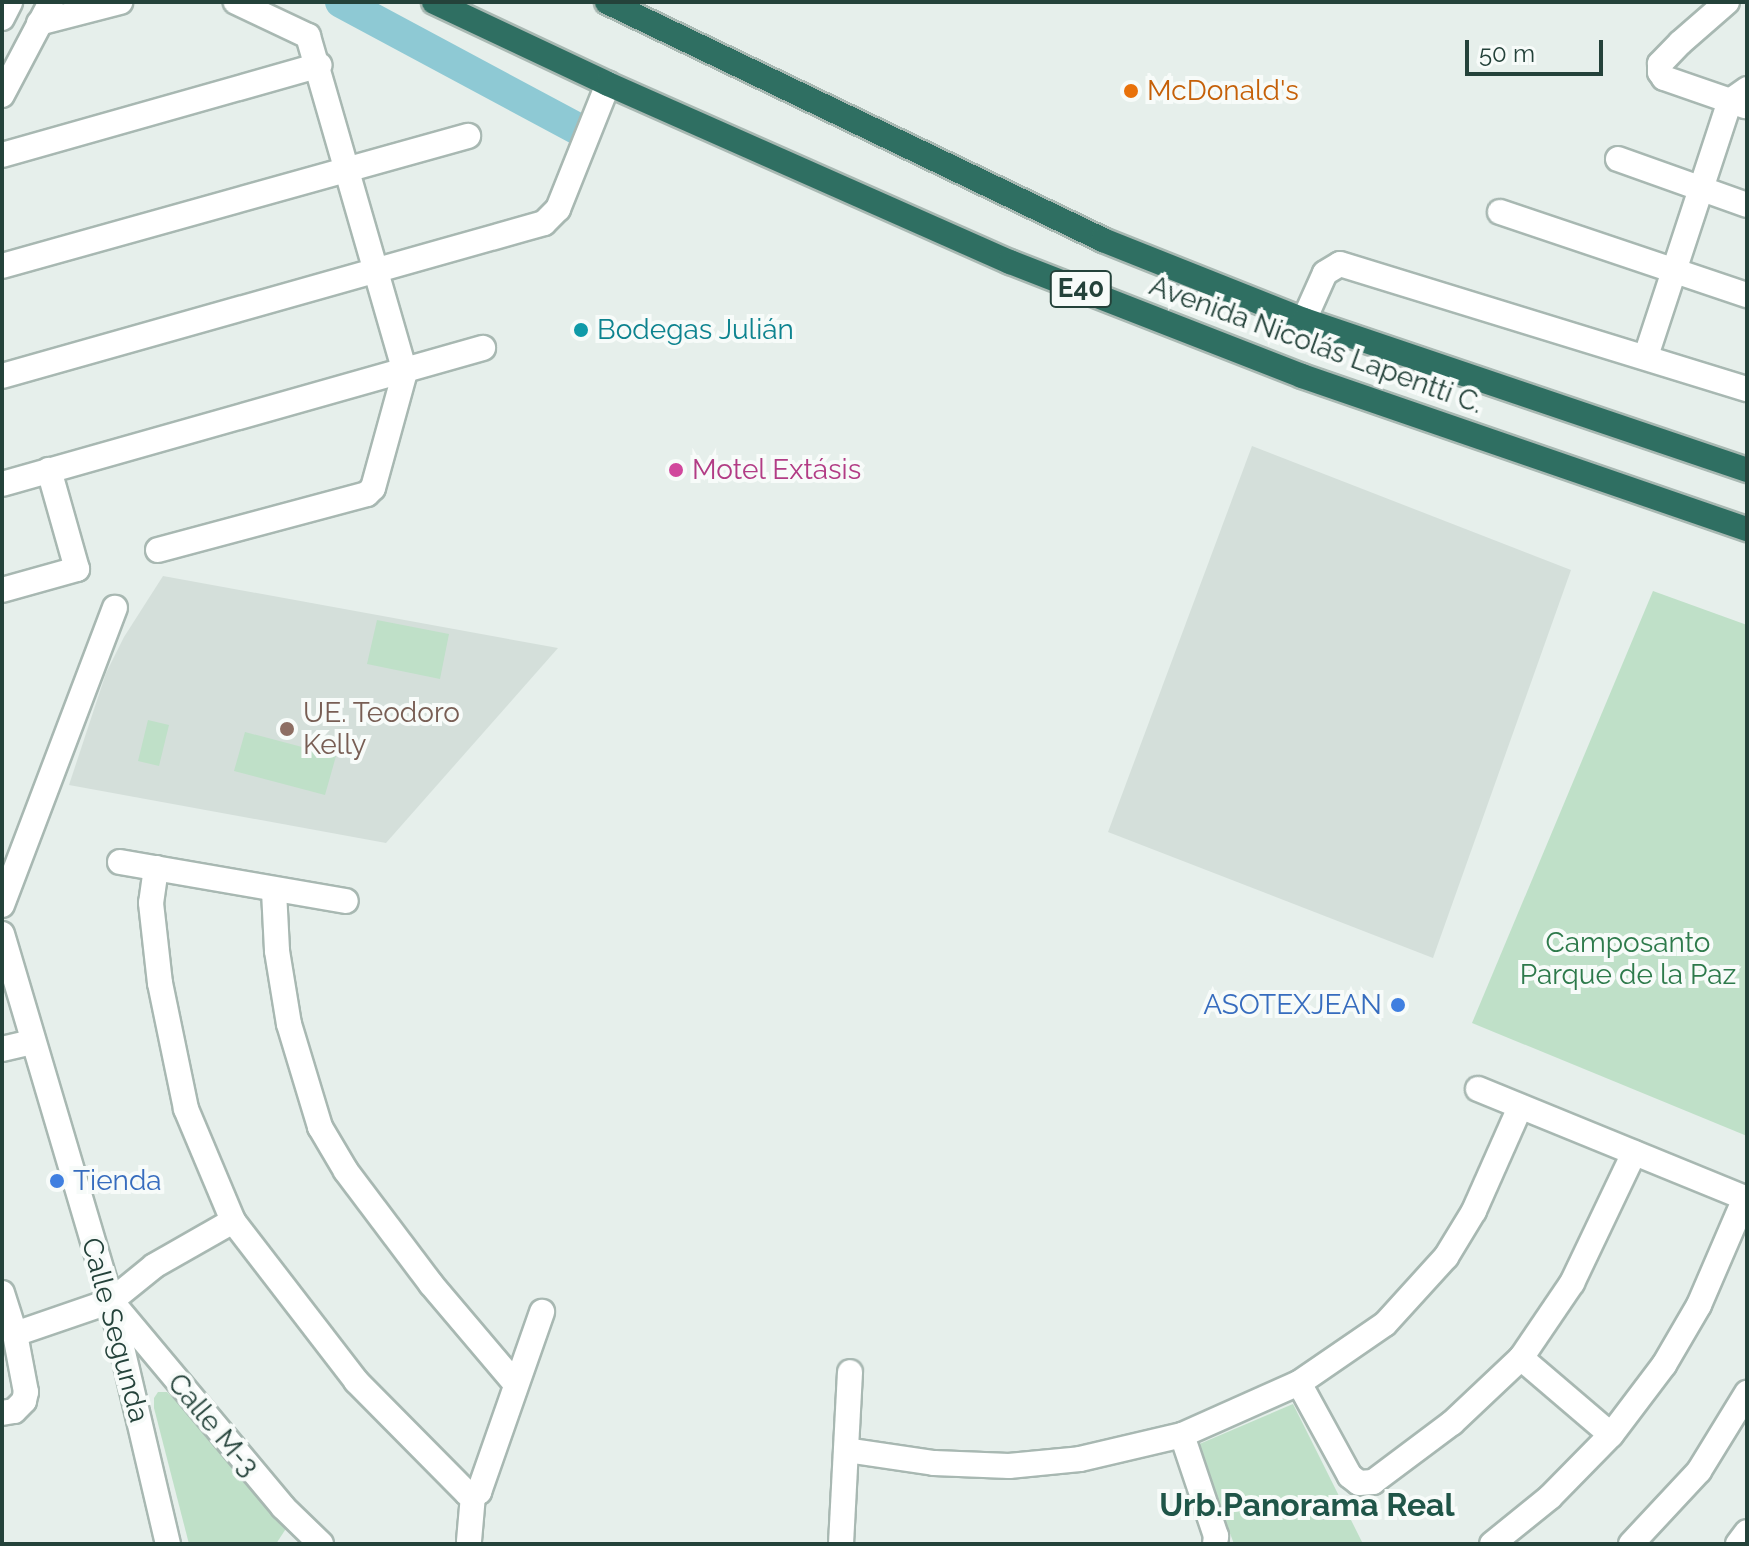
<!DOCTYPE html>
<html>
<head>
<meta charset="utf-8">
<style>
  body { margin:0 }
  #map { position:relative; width:1749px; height:1546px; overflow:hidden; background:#e6efeb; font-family:Raleway,sans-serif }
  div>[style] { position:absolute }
  .built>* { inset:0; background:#d4dfda }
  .green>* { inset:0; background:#bfe0c8 }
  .river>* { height:32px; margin:-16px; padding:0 16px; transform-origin:16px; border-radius:16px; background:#8ec9d4 }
  .roads { filter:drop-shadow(2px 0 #a8b8b2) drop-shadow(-2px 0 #a8b8b2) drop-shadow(0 2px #a8b8b2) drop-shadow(0 -2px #a8b8b2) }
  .minor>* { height:24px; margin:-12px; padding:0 12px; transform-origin:12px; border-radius:12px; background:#fff }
  .highway>* { height:24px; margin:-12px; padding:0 12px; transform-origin:12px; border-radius:12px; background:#2f6f62 }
  .dots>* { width:22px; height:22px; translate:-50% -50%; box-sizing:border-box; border:4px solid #f7fbf9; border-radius:50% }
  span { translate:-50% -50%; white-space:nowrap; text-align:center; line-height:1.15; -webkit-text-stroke:8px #f7fbf9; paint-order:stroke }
  .shield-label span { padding:2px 6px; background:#f7fbf9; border:2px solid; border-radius:6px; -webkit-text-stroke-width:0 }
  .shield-label { font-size:26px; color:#24423a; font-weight:700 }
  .food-label { font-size:28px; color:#c56008 }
  .left { translate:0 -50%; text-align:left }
  .culture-label { font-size:28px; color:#0d838f }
  .street-label { font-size:28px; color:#24423a }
  .hotel-label { font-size:28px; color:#b23c85 }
  .education-label { font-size:28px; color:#785e54 }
  .park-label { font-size:28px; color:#2d7a4b }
  .shop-label { font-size:28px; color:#366cbe }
  .right { translate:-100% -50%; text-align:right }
  .quarter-label { font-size:32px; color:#1f5548; font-weight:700 }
  .frame { position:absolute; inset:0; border:4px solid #24423a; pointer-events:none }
  .scale { position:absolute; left:1465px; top:40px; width:138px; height:36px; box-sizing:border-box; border:4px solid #24423a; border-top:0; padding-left:10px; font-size:24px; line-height:28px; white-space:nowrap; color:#24423a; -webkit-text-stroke:6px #f7fbf9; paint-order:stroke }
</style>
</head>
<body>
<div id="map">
  <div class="built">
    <i style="clip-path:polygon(1252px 446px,1571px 570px,1433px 958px,1108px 832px)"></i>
    <i style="clip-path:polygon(163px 576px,558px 648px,386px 843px,69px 785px,106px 673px,124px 637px)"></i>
  </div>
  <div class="green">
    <i style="clip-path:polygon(1653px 591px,1747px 625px,1747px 1136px,1472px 1023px)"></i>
    <i style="clip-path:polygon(377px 620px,449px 634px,440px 679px,367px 664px)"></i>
    <i style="clip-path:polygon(148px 720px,169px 725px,159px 766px,138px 761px)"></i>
    <i style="clip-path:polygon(245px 732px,336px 756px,325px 795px,234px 771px)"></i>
    <i style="clip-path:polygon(158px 1392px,167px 1392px,177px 1402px,287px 1527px,276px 1544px,189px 1544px,154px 1408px,154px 1398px)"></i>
    <i style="clip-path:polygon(1293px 1404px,1363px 1544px,1234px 1544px,1197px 1445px)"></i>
  </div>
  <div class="river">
    <i style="left:341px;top:2px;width:269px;rotate:28.2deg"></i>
  </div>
  <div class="roads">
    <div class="minor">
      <i style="left:1727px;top:2px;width:62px;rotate:138.9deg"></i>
      <i style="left:1680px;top:43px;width:29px;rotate:134deg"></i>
      <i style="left:1660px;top:64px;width:8px;rotate:90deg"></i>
      <i style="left:1660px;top:72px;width:7px;rotate:56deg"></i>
      <i style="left:1664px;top:78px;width:86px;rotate:19.1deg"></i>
      <i style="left:2px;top:18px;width:18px;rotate:-63deg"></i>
      <i style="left:39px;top:23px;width:84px;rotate:-14.5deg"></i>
      <i style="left:2px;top:95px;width:105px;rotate:-62.2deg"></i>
      <i style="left:2px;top:155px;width:330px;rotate:-15.8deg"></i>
      <i style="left:1618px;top:159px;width:137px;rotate:19.6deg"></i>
      <i style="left:1500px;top:212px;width:261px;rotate:18.6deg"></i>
      <i style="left:2px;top:266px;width:484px;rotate:-15.6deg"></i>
      <i style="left:1304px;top:320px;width:51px;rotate:-65.9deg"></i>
      <i style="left:1325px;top:273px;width:17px;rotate:-31deg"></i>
      <i style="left:1340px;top:264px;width:426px;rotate:17.1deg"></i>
      <i style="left:1646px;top:356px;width:268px;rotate:-71.8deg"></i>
      <i style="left:1730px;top:101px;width:21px;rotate:-35deg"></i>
      <i style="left:2px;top:376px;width:563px;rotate:-15.76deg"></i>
      <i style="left:544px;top:223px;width:20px;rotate:-45deg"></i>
      <i style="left:558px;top:209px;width:135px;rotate:-68.2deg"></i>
      <i style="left:2px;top:484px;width:500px;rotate:-15.8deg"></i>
      <i style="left:158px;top:550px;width:216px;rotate:-15deg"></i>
      <i style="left:367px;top:494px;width:8px;rotate:-45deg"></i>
      <i style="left:373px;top:488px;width:120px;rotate:-74.6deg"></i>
      <i style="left:405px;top:372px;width:350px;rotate:-106.1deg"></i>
      <i style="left:308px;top:36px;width:80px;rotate:-154.7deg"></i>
      <i style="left:2px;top:590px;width:78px;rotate:-15.6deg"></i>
      <i style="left:77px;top:569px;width:103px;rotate:-105.8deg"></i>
      <i style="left:120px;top:862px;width:229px;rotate:9.8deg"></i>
      <i style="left:156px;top:868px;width:35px;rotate:98deg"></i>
      <i style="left:151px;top:903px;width:81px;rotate:83.6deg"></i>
      <i style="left:160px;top:983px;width:129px;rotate:78.3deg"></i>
      <i style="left:186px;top:1109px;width:121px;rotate:67.2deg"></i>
      <i style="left:233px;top:1221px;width:202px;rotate:52.4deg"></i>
      <i style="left:356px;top:1381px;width:158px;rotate:45.3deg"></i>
      <i style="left:467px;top:1493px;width:6px;rotate:18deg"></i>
      <i style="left:274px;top:891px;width:60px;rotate:87.1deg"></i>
      <i style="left:277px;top:951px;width:74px;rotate:80.7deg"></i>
      <i style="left:289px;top:1024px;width:108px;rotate:73.2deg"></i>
      <i style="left:320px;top:1127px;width:51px;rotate:59.4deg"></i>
      <i style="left:346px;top:1171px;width:141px;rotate:53deg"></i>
      <i style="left:431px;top:1284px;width:130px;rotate:49.7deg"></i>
      <i style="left:2px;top:905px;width:318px;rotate:-69.2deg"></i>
      <i style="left:2px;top:934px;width:383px;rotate:73.5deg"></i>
      <i style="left:111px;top:1301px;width:250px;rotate:76.8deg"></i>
      <i style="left:2px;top:1049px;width:32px;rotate:-13deg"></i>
      <i style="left:1478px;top:1089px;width:291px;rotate:22.2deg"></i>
      <i style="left:2px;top:1293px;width:43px;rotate:72.4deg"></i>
      <i style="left:15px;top:1334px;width:59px;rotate:79.3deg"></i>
      <i style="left:26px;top:1392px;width:9px;rotate:103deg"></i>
      <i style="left:24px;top:1401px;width:14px;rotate:135deg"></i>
      <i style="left:14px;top:1411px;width:12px;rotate:171deg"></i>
      <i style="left:116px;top:1307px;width:261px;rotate:50.1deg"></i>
      <i style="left:283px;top:1507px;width:53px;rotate:44.2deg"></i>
      <i style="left:15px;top:1334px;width:102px;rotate:-19deg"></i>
      <i style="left:111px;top:1301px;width:55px;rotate:-39.1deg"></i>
      <i style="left:154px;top:1266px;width:91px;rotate:-29.7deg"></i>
      <i style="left:1521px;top:1358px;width:118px;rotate:40.5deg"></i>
      <i style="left:1299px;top:1383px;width:106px;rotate:61.3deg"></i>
      <i style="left:1350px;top:1476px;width:11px;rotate:38deg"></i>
      <i style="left:1359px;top:1483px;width:14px;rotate:-4deg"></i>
      <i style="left:1373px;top:1482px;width:99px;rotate:-36.8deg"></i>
      <i style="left:1452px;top:1423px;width:95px;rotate:-43.3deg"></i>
      <i style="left:1521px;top:1358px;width:91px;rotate:-55.8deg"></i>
      <i style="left:1572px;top:1283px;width:144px;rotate:-64.5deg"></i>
      <i style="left:1182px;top:1435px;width:107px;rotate:71.4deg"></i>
      <i style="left:1216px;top:1536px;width:8px;rotate:97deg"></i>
      <i style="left:846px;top:1450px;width:89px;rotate:8.4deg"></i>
      <i style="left:934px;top:1463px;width:75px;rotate:2.3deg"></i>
      <i style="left:1009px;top:1466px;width:71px;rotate:-5.6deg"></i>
      <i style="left:1080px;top:1459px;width:105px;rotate:-13.2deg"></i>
      <i style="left:1182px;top:1435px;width:128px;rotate:-24deg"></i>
      <i style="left:1299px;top:1383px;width:104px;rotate:-34.5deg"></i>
      <i style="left:1385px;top:1324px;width:91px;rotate:-47.7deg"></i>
      <i style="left:1446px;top:1257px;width:54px;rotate:-58.7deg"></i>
      <i style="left:1474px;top:1211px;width:114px;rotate:-66.1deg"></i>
      <i style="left:469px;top:1541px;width:46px;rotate:-85deg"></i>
      <i style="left:473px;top:1495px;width:7px;rotate:-27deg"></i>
      <i style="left:479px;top:1492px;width:191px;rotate:-70.7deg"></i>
      <i style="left:841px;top:1544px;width:172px;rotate:-87deg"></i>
      <i style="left:1492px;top:1544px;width:75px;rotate:-39deg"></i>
      <i style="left:1550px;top:1497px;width:87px;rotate:-45.5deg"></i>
      <i style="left:1611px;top:1435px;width:88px;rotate:-52.9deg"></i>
      <i style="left:1664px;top:1365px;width:69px;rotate:-59.7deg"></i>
      <i style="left:1699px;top:1305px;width:116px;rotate:-66.7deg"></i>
      <i style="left:1631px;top:1544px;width:100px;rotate:-47deg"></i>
      <i style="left:1699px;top:1471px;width:92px;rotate:-58.4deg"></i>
      <i style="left:1738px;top:1544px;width:15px;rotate:-53deg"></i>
    </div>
    <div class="highway">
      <i style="left:434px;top:2px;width:192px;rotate:25.2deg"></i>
      <i style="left:608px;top:84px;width:440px;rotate:23.9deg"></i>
      <i style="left:1010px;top:262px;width:313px;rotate:21.3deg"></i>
      <i style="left:1302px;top:376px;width:471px;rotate:19deg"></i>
      <i style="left:607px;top:2px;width:550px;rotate:25.63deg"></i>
      <i style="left:1103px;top:240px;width:216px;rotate:21.7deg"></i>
      <i style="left:1304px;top:320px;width:468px;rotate:18.7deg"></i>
    </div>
  </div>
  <div class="dots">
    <i style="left:1131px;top:91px;background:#e8710a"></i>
    <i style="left:581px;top:330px;background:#0f9aa8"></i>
    <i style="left:676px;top:470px;background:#d1479c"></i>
    <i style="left:287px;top:729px;background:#8d6e63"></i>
    <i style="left:1398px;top:1005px;background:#3f7fe0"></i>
    <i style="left:57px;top:1181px;background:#3f7fe0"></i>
  </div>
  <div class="shield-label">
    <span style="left:1081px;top:289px">E40</span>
  </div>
  <div class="food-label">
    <span class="left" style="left:1147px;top:91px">McDonald's</span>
  </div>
  <div class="culture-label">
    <span class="left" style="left:597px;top:330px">Bodegas Julián</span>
  </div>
  <div class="street-label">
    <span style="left:1316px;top:345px;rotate:20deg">Avenida Nicolás Lapentti C.</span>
    <span style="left:115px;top:1330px;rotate:75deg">Calle Segunda</span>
    <span style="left:213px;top:1425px;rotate:50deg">Calle M-3</span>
  </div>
  <div class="hotel-label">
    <span class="left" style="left:692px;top:470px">Motel Extásis</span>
  </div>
  <div class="education-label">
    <span class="left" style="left:303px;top:729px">UE. Teodoro<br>Kelly</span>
  </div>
  <div class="park-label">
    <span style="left:1628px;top:959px">Camposanto<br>Parque de la Paz</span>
  </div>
  <div class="shop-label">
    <span class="right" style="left:1382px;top:1005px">ASOTEXJEAN</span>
    <span class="left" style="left:73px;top:1181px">Tienda</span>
  </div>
  <div class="quarter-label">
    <span style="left:1307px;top:1505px">Urb.Panorama Real</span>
  </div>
  <div class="frame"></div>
  <div class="scale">50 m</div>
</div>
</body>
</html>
